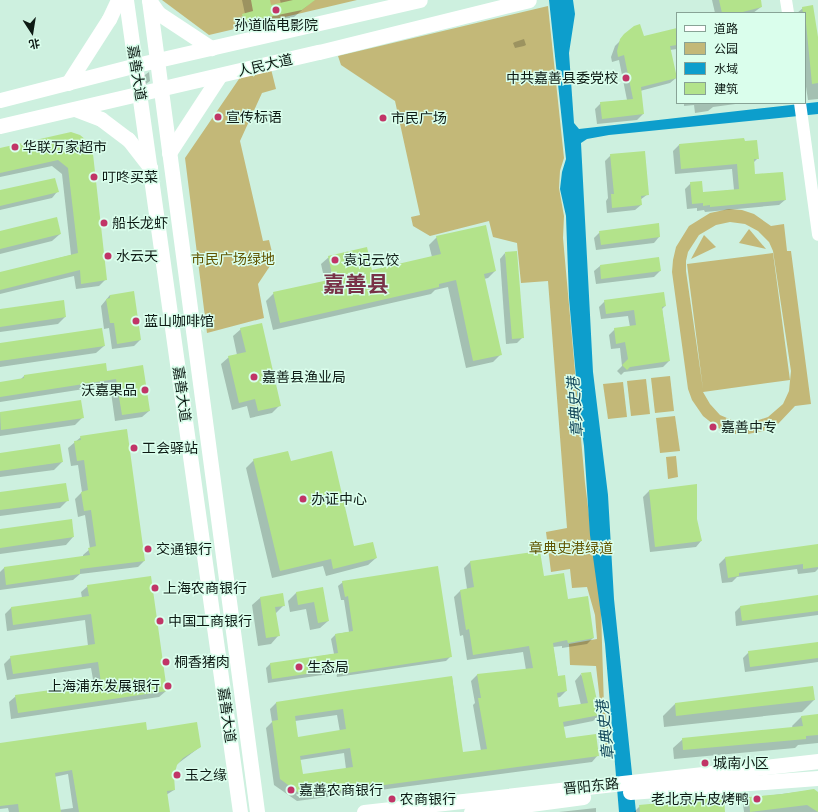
<!DOCTYPE html>
<html>
<head>
<meta charset="utf-8">
<style>
  body { margin:0 }
  #map { position:relative; width:818px; height:812px; overflow:hidden; background:#cdf0df; font-family:Jost,"Noto Sans SC",sans-serif }
  div>[style] { position:absolute }
  .green>* { inset:0; background:#c3b878 }
  .water>* { inset:0; background:#0d9ecc }
  .shadow>* { inset:0; background:#0003 }
  .building>* { inset:0; background:#b3e38b }
  .minor>* { height:12px; margin:-6px; padding:0 6px; transform-origin:6px; border-radius:6px; background:#fff }
  .major>* { height:15px; margin:-7.5px; padding:0 7.5px; transform-origin:7.5px; border-radius:7.5px; background:#fff }
  .dots>* { width:11px; height:11px; translate:-50% -50%; box-sizing:border-box; border:2px solid #dafeec; border-radius:50% }
  span { translate:-50% -50%; white-space:nowrap; text-align:center; line-height:1.15; -webkit-text-stroke:3px #dafeec; paint-order:stroke }
  .poi-label { font-size:14px; color:#0d1a14 }
  .right { translate:-100% -50%; text-align:right }
  .left { translate:0 -50%; text-align:left }
  .street-label { font-size:14px; color:#0d1a14 }
  .park-label { font-size:14px; color:#605400 }
  .water-label { font-size:15px; color:#15485b; font-style:italic }
  .town-label { font-size:22px; color:#783247; font-weight:700 }
  .legend { position:absolute; left:676px; top:12px; width:130px; height:92px; box-sizing:border-box; background:#dafeec; border:1px solid #88a396; margin:0; padding:5px 7px; list-style:none; font-size:12px; color:#0d1a14 }
  .legend li { display:flex; align-items:center; gap:8px; height:20px }
  .legend b { width:20px; border:1px solid #88a396 }
  .north { position:absolute; left:12px; top:12px; width:40px; height:40px; -webkit-text-stroke:3px #dafeec; paint-order:stroke; rotate:168deg; font-size:11px; font-weight:700; line-height:16px; text-align:center; color:#0d1a14 }
  .north::after { content:''; display:block; margin:auto; width:14px; height:18px; background:#0d1a14; clip-path:polygon(50% 0,100% 100%,50% 72%,0 100%) }
</style>
</head>
<body>
<div id="map">
  <div class="green">
    <i style="clip-path:polygon(162px 0,357px 0,209px 35px)"></i>
    <i style="clip-path:polygon(548px 6px,564px 158px,560px 171px,559px 188px,564px 216px,563px 238px,585px 483px,601px 611px,604px 707px,613px 757px,604px 758px,602px 719px,596px 666px,570px 665px,569px 644px,597px 639px,595px 615px,587px 587px,572px 588px,570px 569px,551px 572px,546px 532px,567px 528px,548px 281px,521px 283px,517px 243px,493px 237px,489px 221px,430px 236px,413px 226px,411px 217px,420px 215px,395px 101px,341px 65px,338px 56px)"></i>
    <i style="clip-path:polygon(271px 69px,276px 89px,262px 93px,240px 141px,263px 241px,269px 240px,274px 260px,258px 284px,264px 318px,207px 333px,185px 158px,241px 76px)"></i>
    <i style="clip-path:polygon(evenodd,729px 209px,742px 210px,754px 214px,771px 226px,784px 224px,787px 251px,791px 251px,811px 404px,795px 406px,778px 424px,767px 430px,748px 434px,735px 434px,718px 428px,703px 416px,692px 400px,688px 389px,672px 272px,673px 260px,676px 247px,689px 226px,710px 213px,729px 209px,730px 222px,745px 224px,758px 231px,769px 242px,773px 251px,791px 371px,789px 391px,783px 404px,768px 417px,753px 422px,734px 421px,720px 415px,710px 404px,703px 392px,790px 380px,773px 253px,687px 264px,703px 389px,686px 271px,686px 261px,688px 252px,699px 235px,716px 225px,730px 222px)"></i>
    <i style="clip-path:polygon(749px 229px,766px 249px,739px 243px)"></i>
    <i style="clip-path:polygon(704px 235px,716px 247px,691px 259px)"></i>
    <i style="clip-path:polygon(670px 376px,674px 411px,655px 413px,651px 378px)"></i>
    <i style="clip-path:polygon(646px 379px,650px 414px,631px 416px,627px 381px)"></i>
    <i style="clip-path:polygon(623px 382px,627px 417px,608px 419px,603px 384px)"></i>
    <i style="clip-path:polygon(675px 416px,680px 451px,660px 453px,656px 418px)"></i>
    <i style="clip-path:polygon(676px 456px,678px 477px,668px 479px,666px 457px)"></i>
  </div>
  <div class="water">
    <i style="clip-path:polygon(549px 0,573px 0,575px 14px,569px 53px,574px 123px,579px 129px,818px 102px,818px 114px,609px 135px,587px 139px,581px 143px,593px 372px,608px 495px,614px 599px,636px 812px,619px 812px,605px 644px,590px 535px,584px 446px,579px 411px,569px 298px,566px 216px,560px 189px,562px 172px,566px 159px)"></i>
  </div>
  <div class="shadow">
    <i style="clip-path:polygon(242px 0,269px 0,270px 6px,281px 4px,280px 0,314px 0,294px 17px,237px 29px,235px 22px,245px 14px)"></i>
    <i style="clip-path:polygon(712px 0,760px 0,761px 7px,753px 13px,715px 13px)"></i>
    <i style="clip-path:polygon(812px 6px,818px 52px,818px 99px,808px 100px,805px 80px,805px 13px,797px 13px,803px 8px)"></i>
    <i style="clip-path:polygon(634px 27px,643px 37px,677px 29px,677px 49px,670px 50px,676px 78px,670px 83px,640px 91px,643px 114px,637px 120px,597px 124px,595px 109px,601px 103px,627px 100px,619px 60px,612px 62px,611px 57px,615px 46px)"></i>
    <i style="clip-path:polygon(524px 39px,526px 45px,524px 46px,515px 48px,513px 43px,515px 42px)"></i>
    <i style="clip-path:polygon(149px 72px,150px 81px,143px 86px,142px 77px)"></i>
    <i style="clip-path:polygon(684px 103px,743px 103px,713px 107px,708px 111px,695px 113px,694px 105px,684px 106px)"></i>
    <i style="clip-path:polygon(71px 133px,106px 279px,99px 286px,76px 289px,74px 276px,0 294px,0 273px,71px 255px,62px 174px,52px 166px,0 177px,0 149px)"></i>
    <i style="clip-path:polygon(679px 145px,758px 158px,753px 163px,754px 175px,785px 200px,779px 205px,705px 212px,704px 210px,697px 211px,697px 208px,687px 209px,685px 189px,691px 183px,702px 193px,734px 190px,732px 169px,675px 174px,673px 151px)"></i>
    <i style="clip-path:polygon(611px 155px,648px 194px,640px 200px,641px 205px,635px 210px,607px 213px,606px 201px,608px 198px,605px 161px)"></i>
    <i style="clip-path:polygon(0 191px,57px 192px,52px 198px,0 210px)"></i>
    <i style="clip-path:polygon(0 232px,60px 234px,52px 241px,0 254px)"></i>
    <i style="clip-path:polygon(600px 232px,659px 237px,654px 243px,596px 250px,594px 238px)"></i>
    <i style="clip-path:polygon(437px 237px,495px 271px,488px 278px,484px 279px,500px 355px,493px 362px,466px 368px,448px 287px,435px 290px,431px 294px,273px 330px,266px 301px,274px 293px,325px 282px,321px 264px,329px 257px,372px 271px,432px 257px,429px 245px)"></i>
    <i style="clip-path:polygon(505px 253px,523px 337px,517px 343px,506px 344px,500px 259px)"></i>
    <i style="clip-path:polygon(600px 266px,660px 271px,654px 277px,596px 284px,594px 271px)"></i>
    <i style="clip-path:polygon(110px 295px,140px 340px,134px 346px,112px 349px,109px 328px,104px 329px,101px 306px)"></i>
    <i style="clip-path:polygon(605px 301px,665px 306px,662px 309px,669px 361px,663px 367px,624px 372px,621px 375px,617px 371px,622px 366px,620px 348px,611px 349px,609px 335px,615px 329px,630px 327px,628px 316px,601px 319px,599px 307px)"></i>
    <i style="clip-path:polygon(0 310px,65px 317px,58px 324px,0 332px)"></i>
    <i style="clip-path:polygon(241px 329px,280px 405px,272px 413px,250px 418px,247px 406px,232px 410px,221px 364px,229px 357px,237px 355px,233px 336px)"></i>
    <i style="clip-path:polygon(0 344px,104px 346px,96px 353px,0 367px)"></i>
    <i style="clip-path:polygon(105px 364px,106px 372px,142px 367px,149px 411px,142px 417px,115px 421px,110px 385px,0 402px,0 383px,20px 380px,24px 376px)"></i>
    <i style="clip-path:polygon(80px 402px,82px 418px,75px 425px,0 436px,0 413px)"></i>
    <i style="clip-path:polygon(81px 437px,144px 561px,138px 567px,80px 574px,73px 580px,0 590px,0 572px,4px 568px,83px 557px,83px 555px,90px 549px,85px 515px,78px 517px,75px 499px,82px 492px,78px 465px,71px 466px,68px 448px)"></i>
    <i style="clip-path:polygon(0 454px,62px 462px,54px 470px,0 477px)"></i>
    <i style="clip-path:polygon(254px 460px,290px 462px,354px 547px,376px 558px,368px 565px,326px 576px,323px 566px,272px 578px,246px 468px)"></i>
    <i style="clip-path:polygon(696px 485px,696px 519px,701px 541px,696px 547px,650px 552px,643px 497px,649px 491px)"></i>
    <i style="clip-path:polygon(0 493px,68px 500px,60px 508px,0 516px)"></i>
    <i style="clip-path:polygon(0 530px,73px 537px,66px 545px,0 554px)"></i>
    <i style="clip-path:polygon(818px 548px,818px 569px,815px 572px,798px 574px,797px 569px,737px 577px,732px 582px,722px 583px,719px 564px,725px 558px)"></i>
    <i style="clip-path:polygon(evenodd,539px 552px,543px 577px,567px 600px,593px 638px,587px 644px,562px 648px,562px 646px,553px 647px,558px 678px,566px 691px,560px 697px,556px 698px,558px 708px,581px 705px,575px 681px,581px 674px,599px 715px,593px 721px,563px 727px,565px 739px,598px 755px,592px 762px,297px 801px,274px 785px,266px 728px,272px 722px,270px 709px,276px 703px,452px 677px,462px 753px,481px 751px,473px 705px,475px 703px,471px 681px,477px 675px,526px 670px,523px 652px,467px 660px,463px 635px,460px 636px,454px 597px,460px 591px,467px 589px,464px 568px,470px 562px,539px 552px,337px 715px,340px 732px,297px 738px,295px 721px,337px 715px,539px 552px,344px 753px,346px 769px,302px 775px,300px 760px,344px 753px)"></i>
    <i style="clip-path:polygon(343px 582px,450px 657px,446px 661px,337px 677px,336px 673px,268px 683px,266px 668px,270px 664px,334px 654px,331px 639px,336px 634px,349px 632px,344px 600px,341px 600px,338px 586px)"></i>
    <i style="clip-path:polygon(88px 586px,166px 691px,159px 697px,11px 719px,9px 702px,16px 696px,94px 685px,91px 668px,7px 680px,4px 664px,11px 657px,88px 646px,85px 620px,7px 631px,5px 614px,11px 608px,82px 598px,81px 592px)"></i>
    <i style="clip-path:polygon(322px 588px,328px 621px,320px 628px,310px 630px,306px 609px,290px 612px,288px 601px,296px 593px)"></i>
    <i style="clip-path:polygon(282px 594px,284px 605px,275px 614px,278px 636px,271px 644px,258px 646px,252px 605px,260px 598px)"></i>
    <i style="clip-path:polygon(818px 596px,818px 615px,736px 626px,735px 612px,740px 607px)"></i>
    <i style="clip-path:polygon(818px 643px,818px 662px,745px 672px,743px 658px,749px 652px)"></i>
    <i style="clip-path:polygon(813px 688px,814px 700px,802px 712px,664px 727px,663px 716px,675px 704px)"></i>
    <i style="clip-path:polygon(802px 716px,818px 726px,818px 743px,798px 745px,795px 748px,674px 759px,673px 748px,683px 739px,793px 728px,792px 726px)"></i>
    <i style="clip-path:polygon(evenodd,146px 731px,200px 747px,176px 765px,173px 775px,174px 790px,166px 795px,169px 812px,9px 812px,8px 808px,0 809px,0 744px,146px 731px,68px 774px,73px 808px,59px 810px,54px 777px,68px 774px)"></i>
    <i style="clip-path:polygon(814px 790px,818px 793px,818px 812px,744px 812px,743px 804px,749px 798px)"></i>
    <i style="clip-path:polygon(640px 806px,724px 812px,634px 812px)"></i>
    <i style="clip-path:polygon(596px 808px,596px 812px,559px 812px)"></i>
  </div>
  <div class="building">
    <i style="clip-path:polygon(251px 0,270px 0,271px 5px,293px 0,315px 0,302px 10px,244px 22px,242px 14px,253px 11px)"></i>
    <i style="clip-path:polygon(719px 0,761px 0,762px 7px,739px 13px,722px 13px)"></i>
    <i style="clip-path:polygon(813px 5px,818px 37px,818px 83px,812px 84px,805px 13px,803px 13px,802px 7px)"></i>
    <i style="clip-path:polygon(640px 24px,644px 36px,677px 28px,677px 45px,670px 46px,677px 78px,641px 87px,644px 114px,602px 119px,600px 102px,633px 99px,624px 55px,618px 57px,617px 51px,620px 39px,624px 34px,634px 26px)"></i>
    <i style="clip-path:polygon(71px 132px,80px 135px,92px 145px,107px 280px,81px 284px,80px 270px,0 290px,0 272px,78px 253px,68px 168px,58px 160px,0 173px,0 148px)"></i>
    <i style="clip-path:polygon(744px 138px,745px 141px,757px 140px,759px 159px,754px 159px,755px 174px,783px 172px,786px 200px,710px 207px,710px 205px,703px 206px,703px 203px,692px 204px,690px 182px,702px 181px,703px 192px,739px 189px,737px 164px,681px 169px,679px 144px)"></i>
    <i style="clip-path:polygon(645px 151px,649px 195px,641px 196px,642px 205px,612px 208px,611px 194px,614px 194px,610px 154px)"></i>
    <i style="clip-path:polygon(55px 178px,59px 192px,0 206px,0 190px)"></i>
    <i style="clip-path:polygon(57px 217px,61px 234px,0 249px,0 231px)"></i>
    <i style="clip-path:polygon(659px 223px,660px 237px,601px 245px,599px 231px)"></i>
    <i style="clip-path:polygon(486px 225px,496px 271px,484px 274px,502px 355px,473px 361px,456px 280px,439px 284px,439px 287px,280px 323px,273px 292px,333px 279px,328px 256px,367px 247px,372px 270px,441px 254px,436px 236px)"></i>
    <i style="clip-path:polygon(517px 251px,524px 338px,512px 339px,505px 252px)"></i>
    <i style="clip-path:polygon(659px 257px,661px 271px,601px 279px,600px 265px)"></i>
    <i style="clip-path:polygon(134px 291px,141px 340px,117px 344px,114px 323px,110px 323px,106px 299px,110px 298px,110px 295px)"></i>
    <i style="clip-path:polygon(664px 292px,666px 306px,662px 307px,670px 361px,630px 367px,627px 370px,622px 365px,628px 359px,625px 342px,616px 344px,614px 328px,636px 325px,634px 310px,606px 314px,604px 300px)"></i>
    <i style="clip-path:polygon(64px 300px,66px 317px,0 327px,0 309px)"></i>
    <i style="clip-path:polygon(262px 323px,281px 406px,258px 411px,255px 399px,239px 403px,228px 356px,246px 352px,240px 328px)"></i>
    <i style="clip-path:polygon(102px 328px,105px 346px,0 361px,0 343px)"></i>
    <i style="clip-path:polygon(106px 363px,107px 371px,143px 365px,150px 411px,122px 415px,116px 379px,0 397px,0 382px,24px 378px,24px 375px)"></i>
    <i style="clip-path:polygon(81px 400px,84px 418px,1px 430px,0 412px)"></i>
    <i style="clip-path:polygon(127px 429px,145px 561px,80px 569px,80px 574px,6px 585px,4px 567px,90px 555px,88px 548px,96px 546px,91px 510px,84px 511px,81px 492px,88px 490px,84px 460px,77px 461px,74px 441px,81px 440px,80px 436px)"></i>
    <i style="clip-path:polygon(60px 444px,63px 462px,0 471px,0 453px)"></i>
    <i style="clip-path:polygon(288px 451px,291px 461px,332px 451px,354px 546px,373px 542px,377px 558px,333px 569px,331px 559px,280px 571px,253px 459px)"></i>
    <i style="clip-path:polygon(66px 483px,69px 501px,0 510px,0 492px)"></i>
    <i style="clip-path:polygon(697px 484px,697px 519px,702px 541px,655px 547px,649px 490px)"></i>
    <i style="clip-path:polygon(72px 519px,74px 537px,0 548px,0 529px)"></i>
    <i style="clip-path:polygon(818px 544px,818px 567px,803px 569px,803px 564px,739px 573px,739px 576px,728px 578px,725px 557px)"></i>
    <i style="clip-path:polygon(evenodd,540px 551px,544px 576px,564px 573px,568px 599px,588px 596px,594px 638px,568px 643px,567px 640px,553px 643px,558px 676px,565px 675px,567px 691px,557px 693px,559px 707px,588px 703px,581px 673px,591px 672px,600px 715px,563px 722px,566px 738px,596px 734px,599px 756px,303px 796px,280px 779px,272px 721px,278px 720px,276px 702px,353px 690px,452px 676px,463px 752px,487px 749px,478px 698px,481px 698px,477px 674px,533px 668px,529px 646px,473px 655px,469px 629px,466px 630px,460px 590px,474px 587px,470px 561px,540px 551px,343px 709px,346px 729px,298px 737px,295px 716px,343px 709px,540px 551px,350px 748px,353px 767px,303px 774px,300px 756px,350px 748px)"></i>
    <i style="clip-path:polygon(438px 566px,452px 657px,341px 674px,340px 669px,272px 679px,270px 663px,338px 653px,335px 634px,353px 631px,348px 596px,345px 597px,342px 581px)"></i>
    <i style="clip-path:polygon(151px 576px,167px 691px,18px 713px,15px 695px,101px 683px,98px 662px,13px 674px,10px 656px,95px 644px,91px 614px,13px 625px,11px 607px,89px 596px,87px 585px)"></i>
    <i style="clip-path:polygon(323px 587px,329px 621px,318px 623px,314px 602px,298px 605px,296px 592px)"></i>
    <i style="clip-path:polygon(283px 593px,285px 606px,275px 607px,280px 636px,266px 638px,260px 597px)"></i>
    <i style="clip-path:polygon(818px 595px,818px 611px,742px 621px,740px 606px)"></i>
    <i style="clip-path:polygon(818px 642px,818px 658px,750px 667px,748px 651px)"></i>
    <i style="clip-path:polygon(813px 686px,815px 700px,676px 716px,675px 703px)"></i>
    <i style="clip-path:polygon(818px 714px,818px 735px,806px 736px,806px 739px,683px 750px,682px 738px,803px 726px,801px 716px)"></i>
    <i style="clip-path:polygon(146px 722px,147px 730px,197px 722px,201px 747px,183px 758px,177px 765px,174px 776px,175px 790px,167px 791px,170px 812px,79px 812px,72px 770px,55px 773px,61px 812px,19px 812px,18px 804px,0 806px,0 743px)"></i>
    <i style="clip-path:polygon(814px 789px,818px 792px,818px 812px,807px 805px,750px 812px,749px 797px,782px 794px)"></i>
    <i style="clip-path:polygon(724px 797px,725px 812px,640px 812px,639px 805px)"></i>
  </div>
  <div class="minor">
    <i style="left:786px;top:0;width:13px;rotate:81deg"></i>
    <i style="left:800px;top:103px;width:133px;rotate:82.2deg"></i>
  </div>
  <div class="major">
    <i style="left:126px;top:0;width:820px;rotate:82.01deg"></i>
    <i style="left:149px;top:0;width:819px;rotate:82.42deg"></i>
    <i style="left:149px;top:0;width:16px;rotate:55deg"></i>
    <i style="left:158px;top:13px;width:64px;rotate:33.4deg"></i>
    <i style="left:68px;top:83px;width:76px;rotate:-57.4deg"></i>
    <i style="left:109px;top:19px;width:21px;rotate:-65deg"></i>
    <i style="left:0;top:100px;width:140px;rotate:-14.4deg"></i>
    <i style="left:136px;top:65px;width:291px;rotate:-12.9deg"></i>
    <i style="left:75px;top:109px;width:28px;rotate:21deg"></i>
    <i style="left:101px;top:119px;width:34px;rotate:37deg"></i>
    <i style="left:128px;top:139px;width:36px;rotate:52deg"></i>
    <i style="left:0;top:126px;width:327px;rotate:-13.1deg"></i>
    <i style="left:319px;top:52px;width:216px;rotate:-13.9deg"></i>
    <i style="left:169px;top:153px;width:93px;rotate:-56.8deg"></i>
    <i style="left:630px;top:792px;width:189px;rotate:-4.3deg"></i>
    <i style="left:364px;top:812px;width:457px;rotate:-6.4deg"></i>
    <i style="left:471px;top:812px;width:113px;rotate:-7.6deg"></i>
  </div>
  <div class="dots">
    <i style="left:276px;top:10px;background:#c13567"></i>
    <i style="left:626px;top:78px;background:#c13567"></i>
    <i style="left:218px;top:117px;background:#c13567"></i>
    <i style="left:383px;top:118px;background:#c13567"></i>
    <i style="left:15px;top:147px;background:#c13567"></i>
    <i style="left:94px;top:177px;background:#c13567"></i>
    <i style="left:104px;top:223px;background:#c13567"></i>
    <i style="left:108px;top:256px;background:#c13567"></i>
    <i style="left:335px;top:260px;background:#c13567"></i>
    <i style="left:136px;top:321px;background:#c13567"></i>
    <i style="left:254px;top:377px;background:#c13567"></i>
    <i style="left:145px;top:390px;background:#c13567"></i>
    <i style="left:713px;top:427px;background:#c13567"></i>
    <i style="left:134px;top:448px;background:#c13567"></i>
    <i style="left:303px;top:499px;background:#c13567"></i>
    <i style="left:148px;top:549px;background:#c13567"></i>
    <i style="left:155px;top:588px;background:#c13567"></i>
    <i style="left:160px;top:621px;background:#c13567"></i>
    <i style="left:166px;top:662px;background:#c13567"></i>
    <i style="left:299px;top:667px;background:#c13567"></i>
    <i style="left:168px;top:686px;background:#c13567"></i>
    <i style="left:705px;top:763px;background:#c13567"></i>
    <i style="left:177px;top:775px;background:#c13567"></i>
    <i style="left:291px;top:790px;background:#c13567"></i>
    <i style="left:392px;top:799px;background:#c13567"></i>
    <i style="left:757px;top:799px;background:#c13567"></i>
  </div>
  <div class="poi-label">
    <span style="left:276px;top:25px">孙道临电影院</span>
    <span class="right" style="left:618px;top:78px">中共嘉善县委党校</span>
    <span class="left" style="left:226px;top:117px">宣传标语</span>
    <span class="left" style="left:391px;top:118px">市民广场</span>
    <span class="left" style="left:23px;top:147px">华联万家超市</span>
    <span class="left" style="left:102px;top:177px">叮咚买菜</span>
    <span class="left" style="left:112px;top:223px">船长龙虾</span>
    <span class="left" style="left:116px;top:256px">水云天</span>
    <span class="left" style="left:343px;top:260px">袁记云饺</span>
    <span class="left" style="left:144px;top:321px">蓝山咖啡馆</span>
    <span class="left" style="left:262px;top:377px">嘉善县渔业局</span>
    <span class="right" style="left:137px;top:390px">沃嘉果品</span>
    <span class="left" style="left:721px;top:427px">嘉善中专</span>
    <span class="left" style="left:142px;top:448px">工会驿站</span>
    <span class="left" style="left:311px;top:499px">办证中心</span>
    <span class="left" style="left:156px;top:549px">交通银行</span>
    <span class="left" style="left:163px;top:588px">上海农商银行</span>
    <span class="left" style="left:168px;top:621px">中国工商银行</span>
    <span class="left" style="left:174px;top:662px">桐香猪肉</span>
    <span class="left" style="left:307px;top:667px">生态局</span>
    <span class="right" style="left:160px;top:686px">上海浦东发展银行</span>
    <span class="left" style="left:713px;top:763px">城南小区</span>
    <span class="left" style="left:185px;top:775px">玉之缘</span>
    <span class="left" style="left:299px;top:790px">嘉善农商银行</span>
    <span class="left" style="left:400px;top:799px">农商银行</span>
    <span class="right" style="left:749px;top:799px">老北京片皮烤鸭</span>
  </div>
  <div class="street-label">
    <span style="left:265px;top:65px;rotate:-13deg">人民大道</span>
    <span style="left:137px;top:73px;rotate:81deg">嘉善大道</span>
    <span style="left:182px;top:394px;rotate:82deg">嘉善大道</span>
    <span style="left:227px;top:715px;rotate:82deg">嘉善大道</span>
    <span style="left:591px;top:786px;rotate:-6deg">晋阳东路</span>
  </div>
  <div class="park-label">
    <span style="left:233px;top:259px">市民广场绿地</span>
    <span style="left:571px;top:548px">章典史港绿道</span>
  </div>
  <div class="water-label">
    <span style="left:576px;top:407px;rotate:-94deg">章典史港</span>
    <span style="left:606px;top:730px;rotate:-96deg">章典史港</span>
  </div>
  <div class="town-label">
    <span style="left:356px;top:285px">嘉善县</span>
  </div>
  <ul class="legend">
  <li><b style="height:5px;background:#fff"></b>道路</li>
  <li><b style="height:11px;background:#c3b878"></b>公园</li>
  <li><b style="height:11px;background:#0d9ecc"></b>水域</li>
  <li><b style="height:11px;background:#b3e38b"></b>建筑</li>
  </ul>
  <div class="north">北</div>
</div>
</body>
</html>
